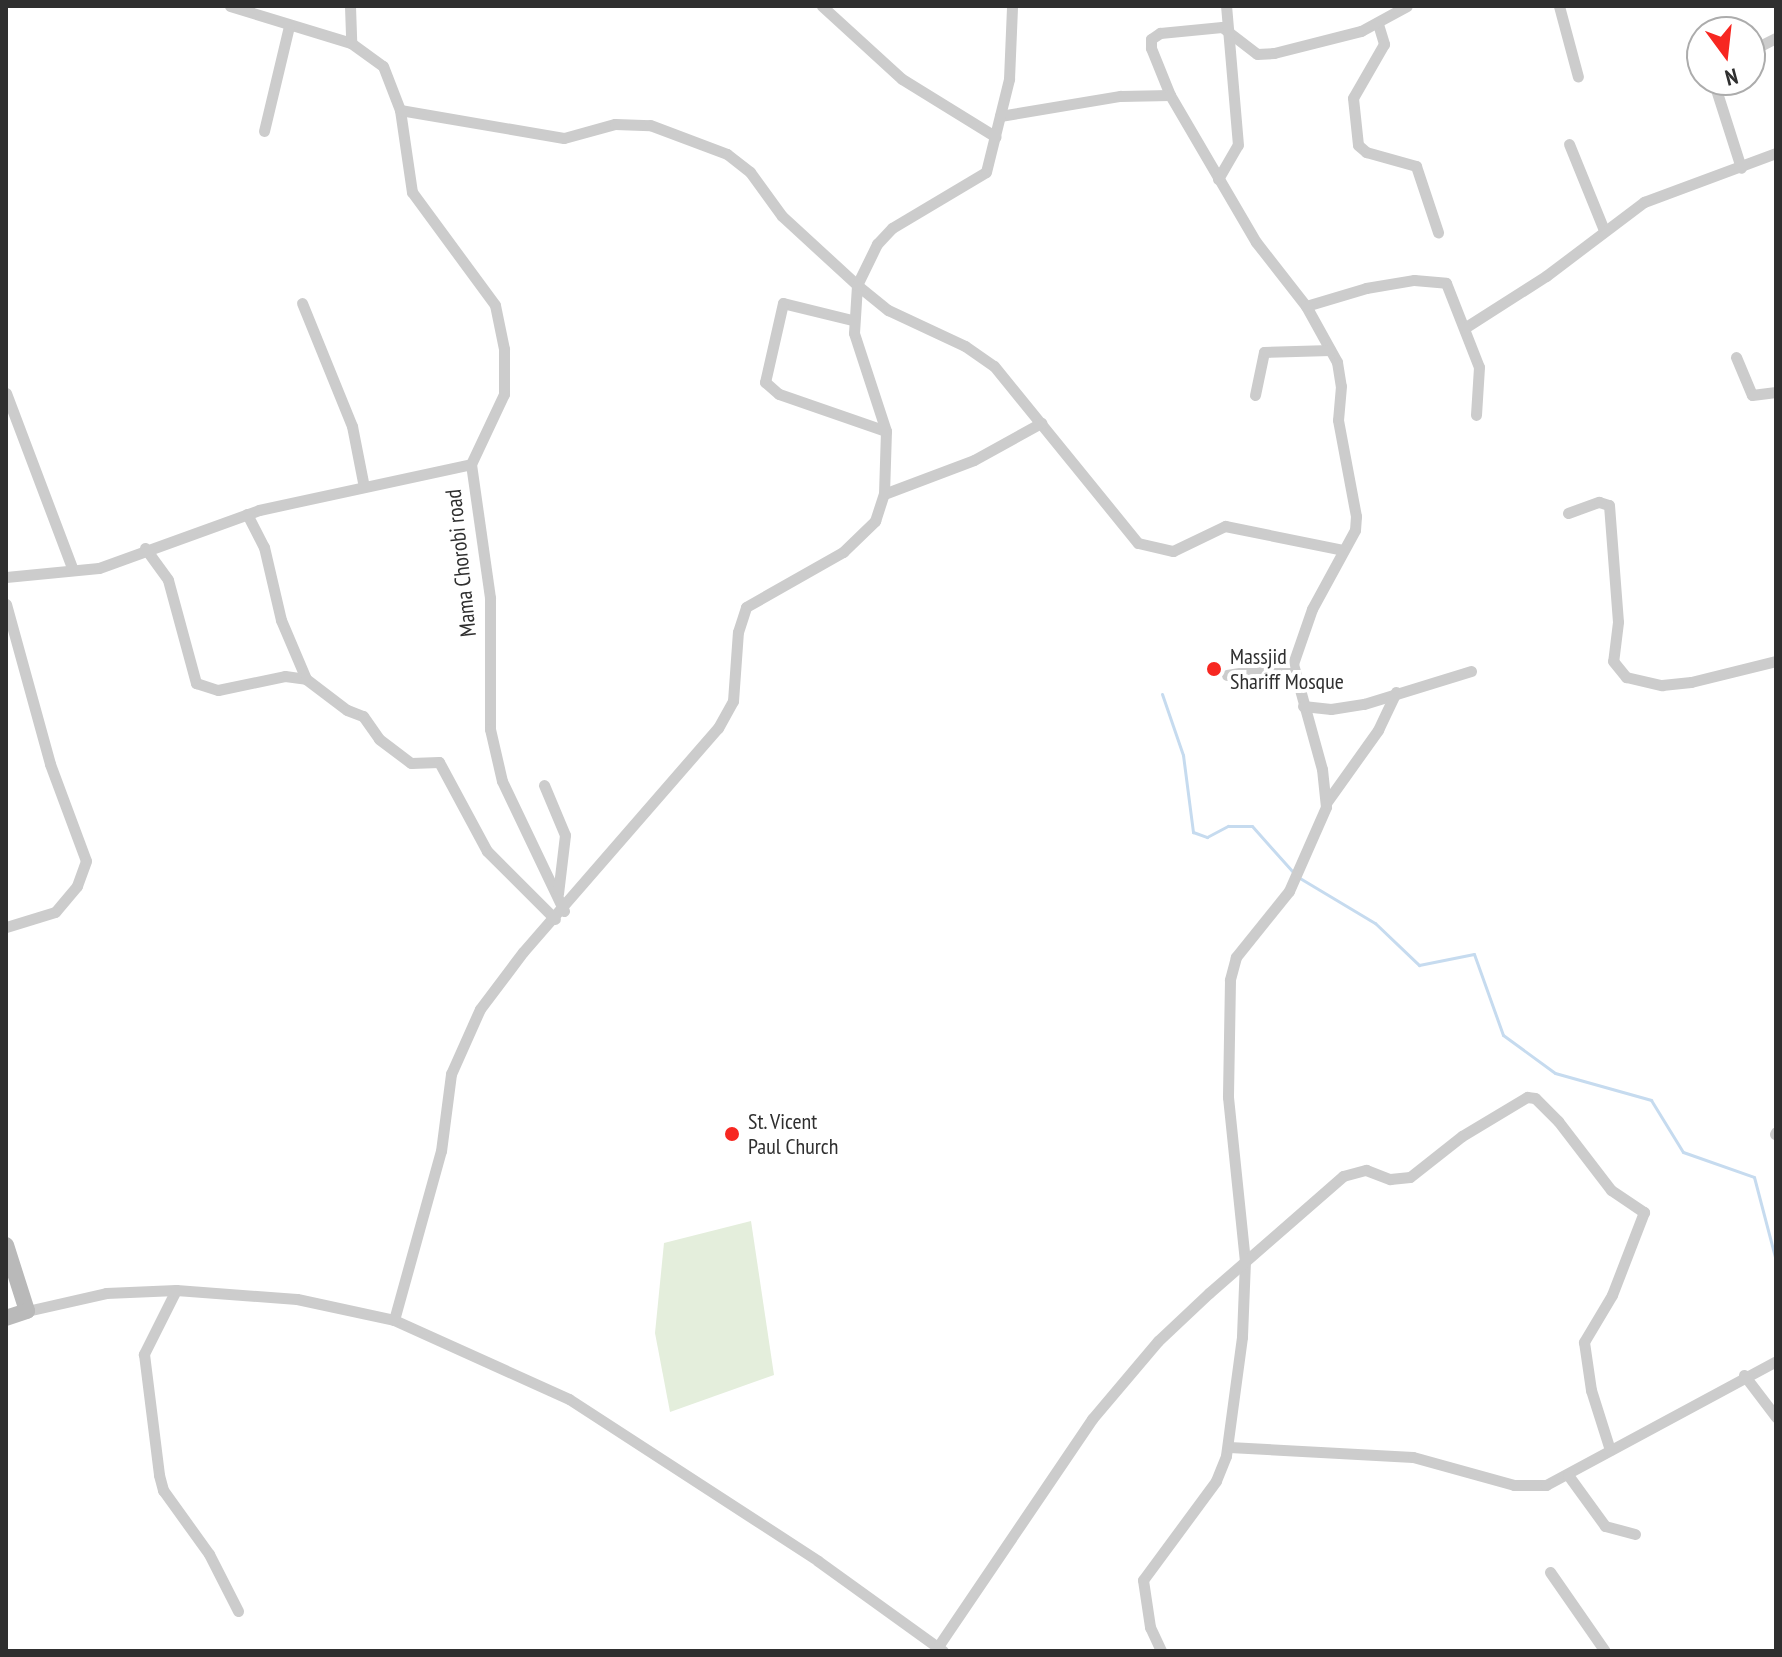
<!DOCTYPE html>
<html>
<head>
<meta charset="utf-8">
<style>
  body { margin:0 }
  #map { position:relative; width:1782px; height:1657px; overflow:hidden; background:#fff; font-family:"PT Sans Narrow",sans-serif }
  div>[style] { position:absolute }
  .green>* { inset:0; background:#e4eedc }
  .stream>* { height:3px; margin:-1.5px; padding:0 1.5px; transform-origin:1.5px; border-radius:1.5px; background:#c6dbef }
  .street>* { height:11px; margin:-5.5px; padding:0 5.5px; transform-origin:5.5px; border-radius:5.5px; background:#ccc }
  .secondary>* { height:16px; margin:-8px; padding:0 8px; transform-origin:8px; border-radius:8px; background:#b9b9b9 }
  .dots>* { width:22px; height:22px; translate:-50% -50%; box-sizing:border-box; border:4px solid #fff; border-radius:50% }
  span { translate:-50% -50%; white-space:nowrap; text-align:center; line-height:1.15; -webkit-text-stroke:8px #fff; paint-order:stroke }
  .street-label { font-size:22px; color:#2f2f2f }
  .poi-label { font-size:22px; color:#2f2f2f }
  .left { translate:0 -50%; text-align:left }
  .frame { position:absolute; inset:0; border:8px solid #2f2f2f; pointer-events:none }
  .north { position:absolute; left:1686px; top:16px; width:80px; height:80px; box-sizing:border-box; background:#fff; border:2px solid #acacac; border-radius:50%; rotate:165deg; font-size:22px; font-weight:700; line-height:32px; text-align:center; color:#2f2f2f }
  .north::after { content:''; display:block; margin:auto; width:28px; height:36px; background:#f72721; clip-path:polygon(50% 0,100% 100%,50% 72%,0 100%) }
</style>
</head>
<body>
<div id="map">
  <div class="green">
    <i style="clip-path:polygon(751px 1221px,774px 1375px,670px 1412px,655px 1333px,664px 1243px)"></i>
  </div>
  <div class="stream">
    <i style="left:1162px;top:694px;width:65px;rotate:71deg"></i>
    <i style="left:1183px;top:755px;width:78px;rotate:82.6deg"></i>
    <i style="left:1193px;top:832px;width:15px;rotate:20deg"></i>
    <i style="left:1207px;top:837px;width:24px;rotate:-28deg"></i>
    <i style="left:1228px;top:826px;width:24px"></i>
    <i style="left:1252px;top:826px;width:62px;rotate:48.3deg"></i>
    <i style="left:1298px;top:877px;width:90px;rotate:30.9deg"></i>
    <i style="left:1375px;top:923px;width:61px;rotate:43.7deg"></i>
    <i style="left:1419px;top:965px;width:56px;rotate:-11.3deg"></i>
    <i style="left:1474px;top:954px;width:86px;rotate:70.3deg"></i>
    <i style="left:1503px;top:1035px;width:64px;rotate:36.2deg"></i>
    <i style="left:1555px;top:1073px;width:100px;rotate:15.7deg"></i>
    <i style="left:1651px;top:1100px;width:61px;rotate:58.4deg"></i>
    <i style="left:1683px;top:1152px;width:75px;rotate:19.4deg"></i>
    <i style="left:1754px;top:1177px;width:87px;rotate:75.3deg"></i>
  </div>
  <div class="street">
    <i style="left:230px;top:6px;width:127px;rotate:17deg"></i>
    <i style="left:351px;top:43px;width:39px;rotate:36deg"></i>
    <i style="left:383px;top:66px;width:47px;rotate:68.9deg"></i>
    <i style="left:400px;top:110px;width:83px;rotate:81.7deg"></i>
    <i style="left:412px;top:192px;width:140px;rotate:53.7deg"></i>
    <i style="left:495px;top:305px;width:45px;rotate:78.4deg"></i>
    <i style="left:504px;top:349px;width:45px;rotate:90deg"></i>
    <i style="left:504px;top:394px;width:77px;rotate:115.2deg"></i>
    <i style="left:471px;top:464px;width:135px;rotate:81.9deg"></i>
    <i style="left:490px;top:598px;width:131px;rotate:90deg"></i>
    <i style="left:490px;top:729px;width:53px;rotate:77deg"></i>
    <i style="left:502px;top:781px;width:144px;rotate:64.5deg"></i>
    <i style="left:350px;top:6px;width:37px;rotate:88deg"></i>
    <i style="left:822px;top:6px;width:108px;rotate:42.4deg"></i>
    <i style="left:902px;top:79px;width:110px;rotate:31.7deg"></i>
    <i style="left:1559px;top:6px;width:73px;rotate:75deg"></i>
    <i style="left:1378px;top:24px;width:21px;rotate:73deg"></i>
    <i style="left:1384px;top:44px;width:62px;rotate:119.9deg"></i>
    <i style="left:1353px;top:98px;width:47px;rotate:83.9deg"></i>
    <i style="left:1358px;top:145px;width:11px;rotate:41deg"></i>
    <i style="left:1366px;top:152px;width:52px;rotate:15.6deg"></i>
    <i style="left:1416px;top:166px;width:70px;rotate:71.6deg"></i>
    <i style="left:1750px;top:51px;width:29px;rotate:-27deg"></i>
    <i style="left:1713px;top:80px;width:92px;rotate:72.3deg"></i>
    <i style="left:1170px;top:95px;width:51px;rotate:-112deg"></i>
    <i style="left:1151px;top:48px;width:9px;rotate:-90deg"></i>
    <i style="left:1151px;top:39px;width:11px;rotate:-34deg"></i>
    <i style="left:1160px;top:33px;width:62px;rotate:-5.5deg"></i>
    <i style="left:1222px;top:27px;width:44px;rotate:37.6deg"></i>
    <i style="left:1257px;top:54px;width:17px;rotate:-3deg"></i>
    <i style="left:1274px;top:53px;width:90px;rotate:-14.2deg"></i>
    <i style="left:1361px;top:31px;width:52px;rotate:-28.5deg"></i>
    <i style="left:400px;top:110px;width:166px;rotate:9.7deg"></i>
    <i style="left:564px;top:138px;width:53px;rotate:-15.4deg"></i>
    <i style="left:615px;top:124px;width:35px;rotate:2deg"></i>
    <i style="left:650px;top:125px;width:82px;rotate:20.6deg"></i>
    <i style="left:727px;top:154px;width:29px;rotate:38deg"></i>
    <i style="left:750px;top:172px;width:54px;rotate:54deg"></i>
    <i style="left:782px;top:216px;width:102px;rotate:42.6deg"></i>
    <i style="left:857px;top:285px;width:40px;rotate:39deg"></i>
    <i style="left:888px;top:310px;width:85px;rotate:25.1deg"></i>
    <i style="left:965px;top:346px;width:35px;rotate:35deg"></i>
    <i style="left:994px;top:366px;width:228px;rotate:50.9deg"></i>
    <i style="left:1138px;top:543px;width:36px;rotate:13deg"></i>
    <i style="left:1173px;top:551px;width:58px;rotate:-25.7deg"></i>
    <i style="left:1225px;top:526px;width:120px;rotate:11.5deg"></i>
    <i style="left:1000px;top:116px;width:122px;rotate:-9.5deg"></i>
    <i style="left:1120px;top:96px;width:50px;rotate:-1.1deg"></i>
    <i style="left:1170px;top:95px;width:170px;rotate:59.7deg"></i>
    <i style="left:1256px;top:242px;width:81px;rotate:52deg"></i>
    <i style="left:1306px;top:306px;width:64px;rotate:61deg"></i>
    <i style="left:1337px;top:362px;width:24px;rotate:81deg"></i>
    <i style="left:1341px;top:386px;width:34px;rotate:95deg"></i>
    <i style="left:1338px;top:420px;width:98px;rotate:79.4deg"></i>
    <i style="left:1356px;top:516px;width:14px;rotate:94deg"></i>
    <i style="left:1355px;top:530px;width:90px;rotate:118.6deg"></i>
    <i style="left:1312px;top:609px;width:58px;rotate:109.1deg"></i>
    <i style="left:1293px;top:664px;width:109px;rotate:74.6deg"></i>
    <i style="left:1322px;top:769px;width:38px;rotate:84deg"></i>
    <i style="left:1326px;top:807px;width:92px;rotate:113.8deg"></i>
    <i style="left:1289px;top:891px;width:85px;rotate:128.8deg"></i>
    <i style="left:1236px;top:957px;width:24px;rotate:105deg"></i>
    <i style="left:1230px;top:980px;width:117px;rotate:91deg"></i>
    <i style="left:1228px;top:1097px;width:165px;rotate:84.1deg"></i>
    <i style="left:1245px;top:1261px;width:76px;rotate:92.3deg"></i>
    <i style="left:1242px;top:1337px;width:120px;rotate:97.7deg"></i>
    <i style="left:1226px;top:1456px;width:27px;rotate:112deg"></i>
    <i style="left:1216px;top:1481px;width:123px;rotate:126.4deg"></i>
    <i style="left:1143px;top:1580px;width:48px;rotate:81.5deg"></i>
    <i style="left:1150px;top:1627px;width:26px;rotate:65deg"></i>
    <i style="left:264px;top:131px;width:108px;rotate:-76.6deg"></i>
    <i style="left:1569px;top:144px;width:93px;rotate:67.9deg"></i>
    <i style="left:1218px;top:179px;width:39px;rotate:-60deg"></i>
    <i style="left:1238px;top:145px;width:140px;rotate:-94.9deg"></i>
    <i style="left:302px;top:303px;width:133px;rotate:67.9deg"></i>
    <i style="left:352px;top:426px;width:62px;rotate:78.9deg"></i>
    <i style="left:1306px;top:306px;width:63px;rotate:-16.7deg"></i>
    <i style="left:1366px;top:288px;width:49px;rotate:-9.5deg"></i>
    <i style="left:1414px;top:280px;width:32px;rotate:5deg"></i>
    <i style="left:1446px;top:283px;width:90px;rotate:68.6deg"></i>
    <i style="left:1479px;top:367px;width:48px;rotate:93.6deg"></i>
    <i style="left:852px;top:320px;width:71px;rotate:-166.2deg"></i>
    <i style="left:783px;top:303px;width:81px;rotate:102.8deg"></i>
    <i style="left:765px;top:382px;width:18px;rotate:41deg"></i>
    <i style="left:779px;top:394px;width:113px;rotate:19.1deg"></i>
    <i style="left:1466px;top:327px;width:95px;rotate:-32.5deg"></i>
    <i style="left:1546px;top:276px;width:123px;rotate:-37.1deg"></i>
    <i style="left:1644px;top:202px;width:141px;rotate:-20.4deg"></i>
    <i style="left:1736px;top:357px;width:41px;rotate:67.2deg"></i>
    <i style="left:1752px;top:395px;width:24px;rotate:-7deg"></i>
    <i style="left:6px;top:393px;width:189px;rotate:69.3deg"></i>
    <i style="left:1255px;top:395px;width:44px;rotate:-78.2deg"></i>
    <i style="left:1264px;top:352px;width:66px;rotate:-1.7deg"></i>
    <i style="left:884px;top:494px;width:96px;rotate:-20.7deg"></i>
    <i style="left:974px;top:460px;width:77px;rotate:-28.9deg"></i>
    <i style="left:1568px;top:513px;width:33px;rotate:-20deg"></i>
    <i style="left:1599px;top:502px;width:10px;rotate:17deg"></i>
    <i style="left:1609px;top:505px;width:117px;rotate:85.6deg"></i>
    <i style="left:1618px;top:622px;width:39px;rotate:97deg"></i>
    <i style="left:1613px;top:661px;width:21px;rotate:51deg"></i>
    <i style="left:1626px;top:677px;width:37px;rotate:13deg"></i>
    <i style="left:1662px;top:685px;width:29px;rotate:-6deg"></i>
    <i style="left:1691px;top:682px;width:88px;rotate:-13.9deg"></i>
    <i style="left:247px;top:514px;width:37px;rotate:63deg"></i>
    <i style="left:264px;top:547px;width:75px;rotate:76.9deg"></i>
    <i style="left:281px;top:620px;width:64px;rotate:67deg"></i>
    <i style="left:145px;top:548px;width:39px;rotate:54deg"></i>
    <i style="left:168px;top:580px;width:107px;rotate:74.8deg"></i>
    <i style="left:196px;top:683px;width:23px;rotate:18deg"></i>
    <i style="left:218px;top:690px;width:68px;rotate:-11.8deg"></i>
    <i style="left:285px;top:676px;width:21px;rotate:8deg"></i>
    <i style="left:306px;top:679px;width:51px;rotate:37.1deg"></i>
    <i style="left:347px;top:710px;width:17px;rotate:21deg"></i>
    <i style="left:363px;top:716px;width:28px;rotate:55deg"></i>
    <i style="left:379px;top:739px;width:40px;rotate:37deg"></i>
    <i style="left:411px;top:763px;width:28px;rotate:-2deg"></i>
    <i style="left:439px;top:762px;width:101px;rotate:61.7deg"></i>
    <i style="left:487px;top:851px;width:96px;rotate:45deg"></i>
    <i style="left:6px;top:577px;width:93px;rotate:-5.5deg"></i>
    <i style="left:99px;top:568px;width:170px;rotate:-19.9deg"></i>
    <i style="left:259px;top:510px;width:217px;rotate:-12.2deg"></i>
    <i style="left:6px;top:604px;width:166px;rotate:74.6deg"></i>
    <i style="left:50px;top:764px;width:103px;rotate:69.6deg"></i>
    <i style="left:86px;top:861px;width:27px;rotate:110deg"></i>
    <i style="left:77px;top:886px;width:34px;rotate:130deg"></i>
    <i style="left:55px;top:912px;width:51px;rotate:163deg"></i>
    <i style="left:1227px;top:675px;width:67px;rotate:-9.5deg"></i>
    <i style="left:1303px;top:706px;width:28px;rotate:6deg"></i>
    <i style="left:1331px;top:709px;width:33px;rotate:-9deg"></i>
    <i style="left:1364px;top:704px;width:112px;rotate:-17.1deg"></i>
    <i style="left:544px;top:785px;width:54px;rotate:67.2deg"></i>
    <i style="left:565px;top:835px;width:59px;rotate:96.8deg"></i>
    <i style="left:1326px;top:803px;width:90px;rotate:-54.5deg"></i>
    <i style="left:1378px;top:730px;width:42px;rotate:-64.7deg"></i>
    <i style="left:1775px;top:1134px;width:2px;rotate:-63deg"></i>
    <i style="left:176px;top:1290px;width:72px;rotate:116.6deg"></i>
    <i style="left:144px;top:1354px;width:122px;rotate:82.9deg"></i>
    <i style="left:159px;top:1475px;width:16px;rotate:75deg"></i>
    <i style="left:163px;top:1490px;width:79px;rotate:54.3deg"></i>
    <i style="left:209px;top:1554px;width:64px;rotate:63deg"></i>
    <i style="left:27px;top:1311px;width:81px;rotate:-12.8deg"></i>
    <i style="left:106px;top:1293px;width:70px;rotate:-2.5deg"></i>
    <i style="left:176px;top:1290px;width:121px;rotate:4.3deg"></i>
    <i style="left:297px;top:1299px;width:99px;rotate:12.2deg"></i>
    <i style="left:394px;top:1320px;width:192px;rotate:24.3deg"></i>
    <i style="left:569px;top:1399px;width:297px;rotate:33deg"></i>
    <i style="left:818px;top:1561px;width:154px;rotate:35.8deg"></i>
    <i style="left:394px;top:1320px;width:175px;rotate:-74.5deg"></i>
    <i style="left:441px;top:1151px;width:78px;rotate:-82.6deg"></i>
    <i style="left:451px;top:1074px;width:71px;rotate:-66deg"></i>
    <i style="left:480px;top:1009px;width:71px;rotate:-53deg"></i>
    <i style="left:523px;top:952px;width:297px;rotate:-49deg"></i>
    <i style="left:718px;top:728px;width:31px;rotate:-61deg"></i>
    <i style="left:733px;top:701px;width:69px;rotate:-85.9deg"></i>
    <i style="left:738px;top:632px;width:26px;rotate:-72deg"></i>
    <i style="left:746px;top:607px;width:112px;rotate:-29.6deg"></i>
    <i style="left:843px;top:552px;width:45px;rotate:-44.1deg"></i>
    <i style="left:875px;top:521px;width:28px;rotate:-72deg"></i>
    <i style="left:884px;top:494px;width:63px;rotate:-88.2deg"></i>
    <i style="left:886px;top:431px;width:103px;rotate:-108.1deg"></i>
    <i style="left:854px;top:333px;width:48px;rotate:-86.4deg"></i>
    <i style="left:857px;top:285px;width:46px;rotate:-64deg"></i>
    <i style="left:877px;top:244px;width:22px;rotate:-47deg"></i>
    <i style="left:892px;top:228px;width:109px;rotate:-30.8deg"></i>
    <i style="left:986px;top:172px;width:96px;rotate:-76.1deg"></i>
    <i style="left:1009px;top:79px;width:73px;rotate:-87.6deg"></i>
    <i style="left:1744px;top:1375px;width:53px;rotate:52.7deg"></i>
    <i style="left:1229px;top:1447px;width:184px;rotate:3.1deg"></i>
    <i style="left:1413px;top:1457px;width:105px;rotate:15.5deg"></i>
    <i style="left:1514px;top:1485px;width:32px"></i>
    <i style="left:1546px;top:1485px;width:261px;rotate:-28.3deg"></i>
    <i style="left:1568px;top:1475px;width:63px;rotate:54deg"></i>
    <i style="left:1605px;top:1526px;width:31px;rotate:15deg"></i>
    <i style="left:1550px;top:1572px;width:96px;rotate:55.2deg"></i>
    <i style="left:937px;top:1648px;width:277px;rotate:-55.9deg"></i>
    <i style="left:1092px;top:1419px;width:102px;rotate:-49.8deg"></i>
    <i style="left:1158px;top:1341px;width:70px;rotate:-43.3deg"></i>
    <i style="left:1209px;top:1293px;width:178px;rotate:-41.1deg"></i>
    <i style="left:1343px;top:1176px;width:24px;rotate:-15deg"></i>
    <i style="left:1366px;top:1170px;width:26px;rotate:21deg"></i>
    <i style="left:1390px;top:1179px;width:20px;rotate:-6deg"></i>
    <i style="left:1410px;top:1177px;width:66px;rotate:-38.3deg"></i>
    <i style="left:1462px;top:1136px;width:76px;rotate:-31deg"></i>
    <i style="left:1527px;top:1097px;width:8px;rotate:7deg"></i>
    <i style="left:1535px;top:1098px;width:33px;rotate:45deg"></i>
    <i style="left:1558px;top:1121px;width:87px;rotate:52.5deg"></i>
    <i style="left:1611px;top:1190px;width:40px;rotate:34deg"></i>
    <i style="left:1644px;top:1212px;width:89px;rotate:111.1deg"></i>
    <i style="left:1612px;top:1295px;width:55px;rotate:120.8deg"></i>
    <i style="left:1584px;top:1342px;width:49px;rotate:81.7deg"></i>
    <i style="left:1591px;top:1390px;width:63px;rotate:72.4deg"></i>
  </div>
  <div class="secondary">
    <i style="left:6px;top:1245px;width:69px;rotate:72.3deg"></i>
    <i style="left:27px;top:1311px;width:22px;rotate:162deg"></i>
  </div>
  <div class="dots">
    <i style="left:1214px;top:669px;background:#f72721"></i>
    <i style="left:732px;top:1134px;background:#f72721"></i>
  </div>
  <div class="street-label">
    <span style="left:461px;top:563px;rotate:-96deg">Mama Chorobi road</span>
  </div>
  <div class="poi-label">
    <span class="left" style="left:1230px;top:669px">Massjid<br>Shariff Mosque</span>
    <span class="left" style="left:748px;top:1134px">St. Vicent<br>Paul Church</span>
  </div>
  <div class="frame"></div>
  <div class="north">N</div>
</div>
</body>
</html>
